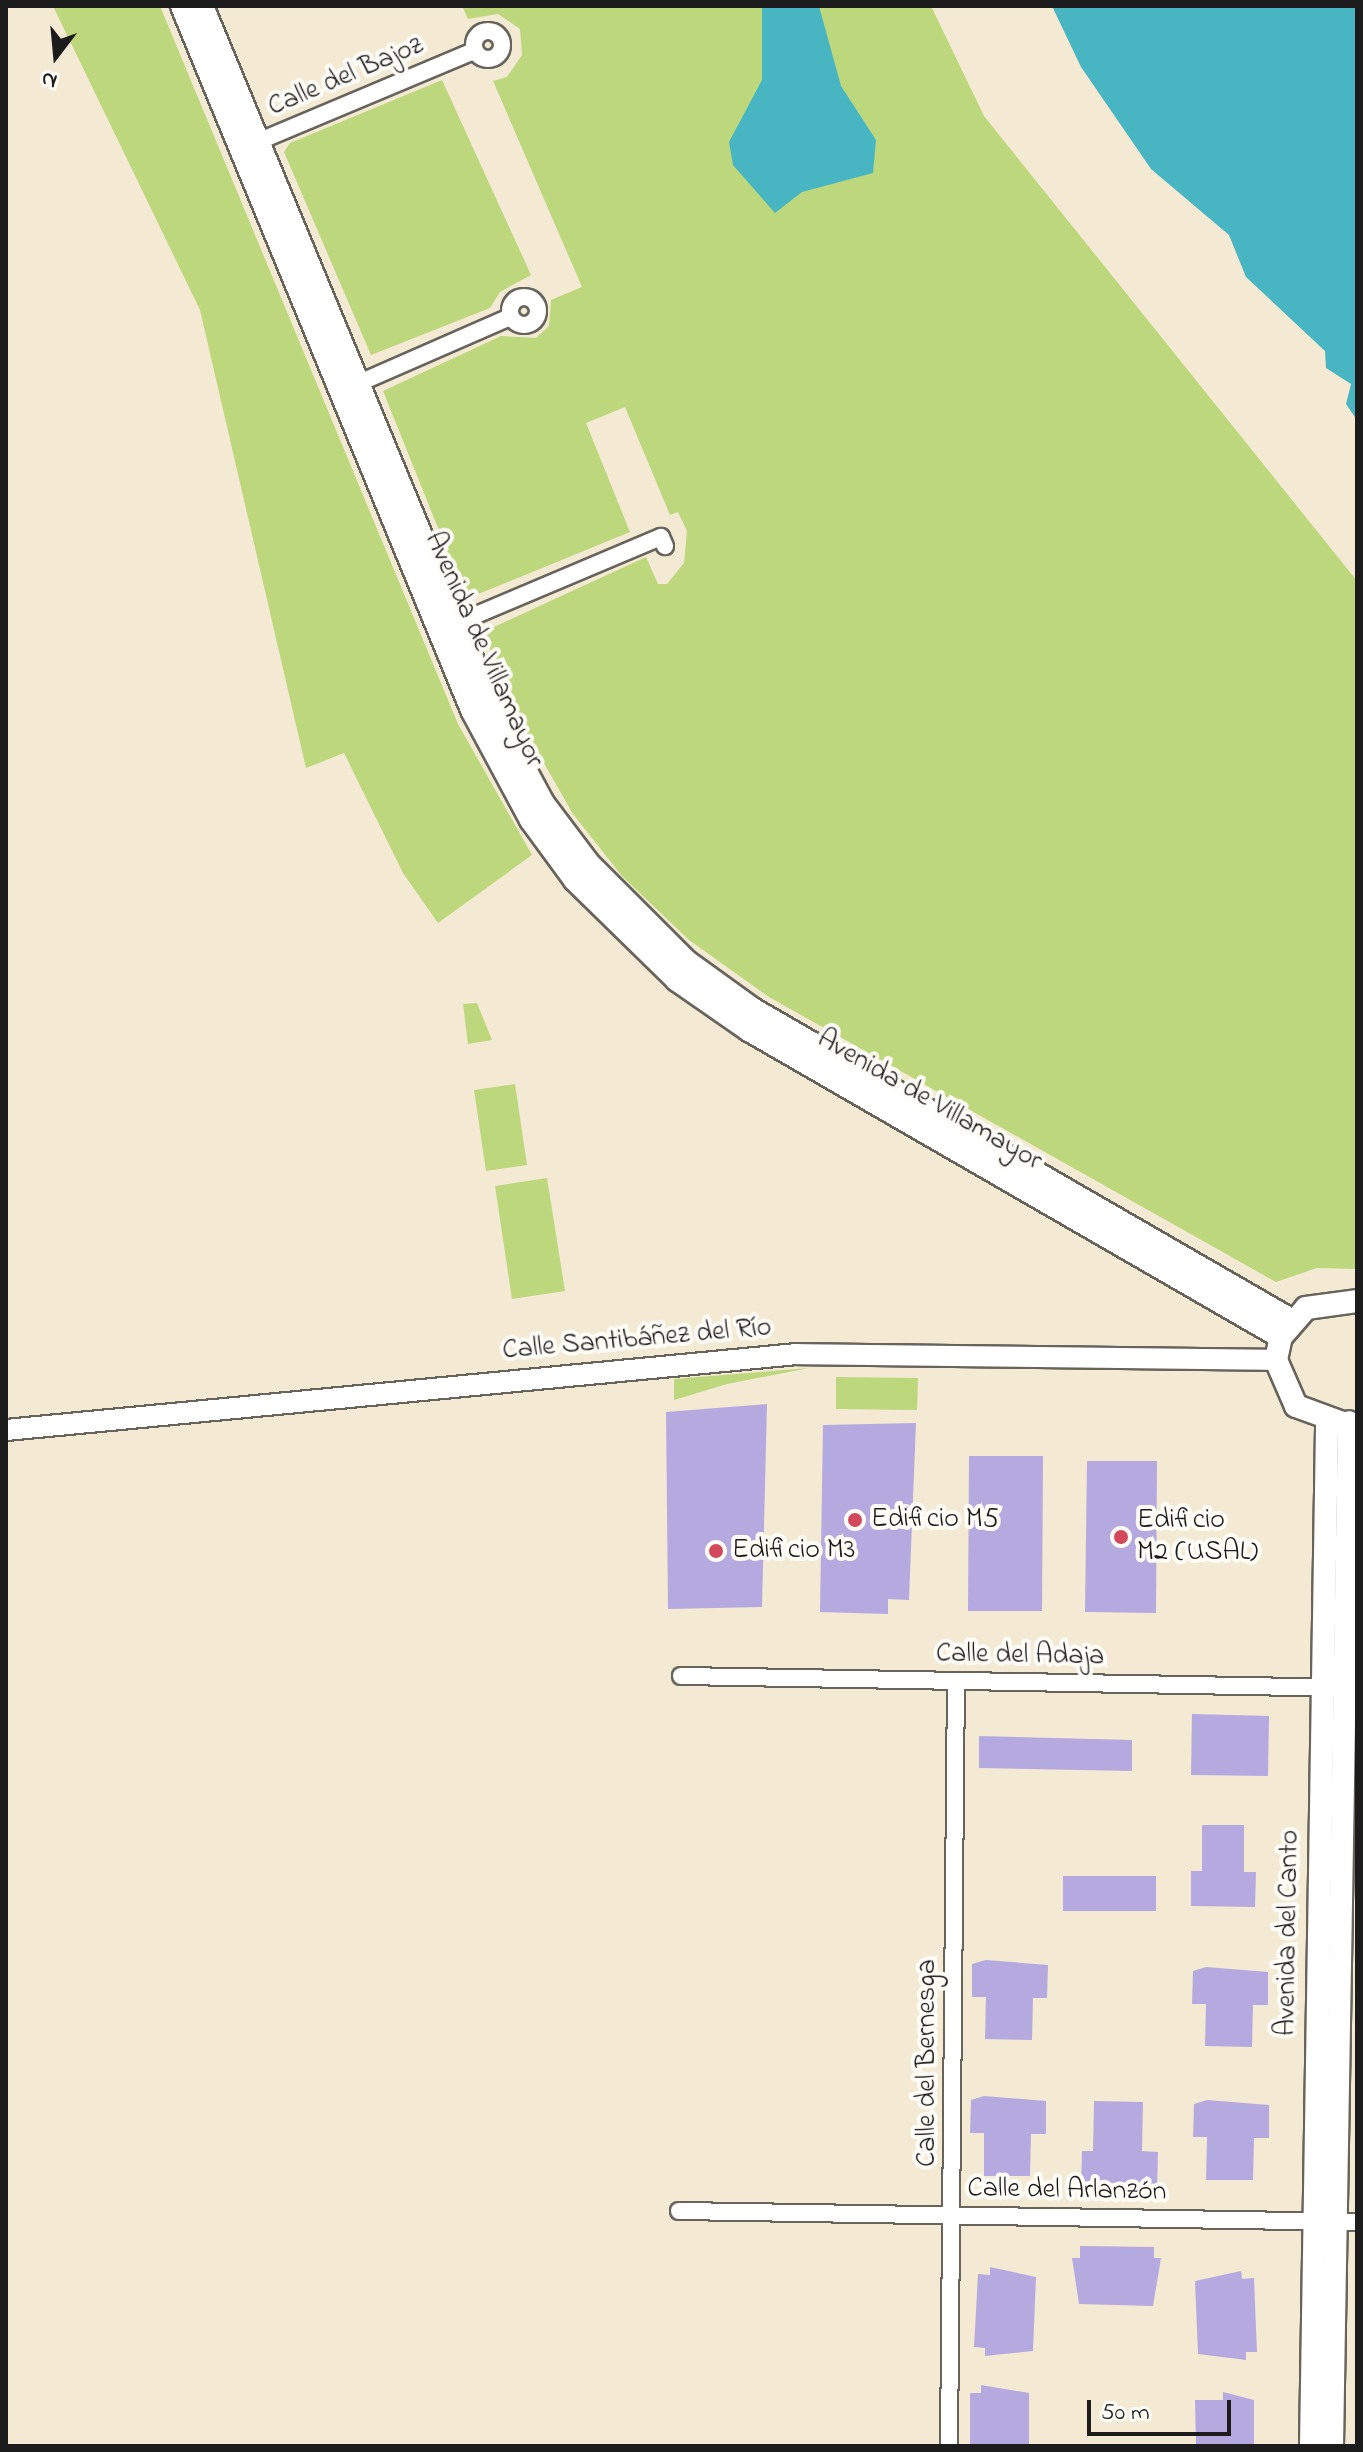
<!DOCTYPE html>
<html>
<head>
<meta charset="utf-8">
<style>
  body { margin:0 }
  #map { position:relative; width:1363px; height:2452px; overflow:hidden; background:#f4e9d3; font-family:"Indie Flower",sans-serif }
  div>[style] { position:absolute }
  .green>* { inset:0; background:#bdd77c }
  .water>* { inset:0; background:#48b6c2 }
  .building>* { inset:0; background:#b5aadf }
  .roads { filter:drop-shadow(2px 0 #68645c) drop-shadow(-2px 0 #68645c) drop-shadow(0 2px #68645c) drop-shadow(0 -2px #68645c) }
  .minor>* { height:16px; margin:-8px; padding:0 8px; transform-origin:8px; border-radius:8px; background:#fff }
  .minor>.ring { margin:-8px; padding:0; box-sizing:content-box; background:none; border:16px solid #fff; border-radius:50% }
  .tertiary>* { height:20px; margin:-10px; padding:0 10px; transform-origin:10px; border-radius:10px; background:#fff }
  .secondary>* { height:22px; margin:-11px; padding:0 11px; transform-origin:11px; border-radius:11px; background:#fff }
  .dots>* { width:22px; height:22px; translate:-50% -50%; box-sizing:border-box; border:4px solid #fdfcf7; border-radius:50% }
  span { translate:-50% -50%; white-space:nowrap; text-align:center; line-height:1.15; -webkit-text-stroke:8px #fdfcf7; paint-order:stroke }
  .street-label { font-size:28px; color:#1c1c1c }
  .poi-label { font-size:28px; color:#1c1c1c }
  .left { translate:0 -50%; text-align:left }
  .frame { position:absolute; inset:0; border:8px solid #1c1c1c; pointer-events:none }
  .north { position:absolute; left:16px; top:16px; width:80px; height:80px; -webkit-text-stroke:6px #fdfcf7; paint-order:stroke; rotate:196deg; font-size:22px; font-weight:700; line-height:32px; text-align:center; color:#1c1c1c }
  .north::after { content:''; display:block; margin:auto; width:28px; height:36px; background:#1c1c1c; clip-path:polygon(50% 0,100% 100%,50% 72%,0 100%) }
  .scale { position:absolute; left:1087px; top:2400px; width:144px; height:36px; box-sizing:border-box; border:4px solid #1c1c1c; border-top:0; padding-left:10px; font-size:24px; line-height:28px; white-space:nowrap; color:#1c1c1c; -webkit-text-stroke:6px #fdfcf7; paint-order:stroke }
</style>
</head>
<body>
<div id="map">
  <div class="green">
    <i style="clip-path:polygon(53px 6px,160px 6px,458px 724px,532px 855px,438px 923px,403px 873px,344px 753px,306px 768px,200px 310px)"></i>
    <i style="clip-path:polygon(462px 6px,931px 6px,984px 116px,1357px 581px,1357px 1269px,1317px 1268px,1276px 1282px,769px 997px,689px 940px,622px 876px,573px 814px,517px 716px,483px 632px,646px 557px,658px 584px,667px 584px,684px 563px,687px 531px,678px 512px,670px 515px,625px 407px,586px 423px,630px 532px,476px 595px,463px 590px,383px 391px,501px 336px,536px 338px,549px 326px,551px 300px,582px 287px,493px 81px,507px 77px,522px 55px,520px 29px,498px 14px,468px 19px)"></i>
    <i style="clip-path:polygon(442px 80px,531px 275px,500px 292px,490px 308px,371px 355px,284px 152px,290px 143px)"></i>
    <i style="clip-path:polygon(477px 1003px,492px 1040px,468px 1044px,463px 1004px)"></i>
    <i style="clip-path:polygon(515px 1084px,527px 1165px,486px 1171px,474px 1090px)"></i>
    <i style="clip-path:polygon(547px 1178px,565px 1291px,512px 1299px,495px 1186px)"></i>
    <i style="clip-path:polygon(809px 1368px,727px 1384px,674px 1400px,674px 1379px)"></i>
    <i style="clip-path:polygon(836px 1377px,918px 1378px,917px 1410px,836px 1409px)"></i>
  </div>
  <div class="water">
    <i style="clip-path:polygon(762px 6px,819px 6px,841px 86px,876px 140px,873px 173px,802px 192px,775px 213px,733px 165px,729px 142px,762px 80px)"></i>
    <i style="clip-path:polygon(1052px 6px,1357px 6px,1357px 420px,1346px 404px,1351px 384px,1326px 368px,1325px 351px,1246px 277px,1229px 235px,1151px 169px,1081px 67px)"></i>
  </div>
  <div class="building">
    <i style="clip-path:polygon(767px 1404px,762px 1607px,668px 1609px,666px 1412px)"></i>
    <i style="clip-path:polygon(916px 1423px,909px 1600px,888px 1599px,888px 1614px,820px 1612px,823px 1425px)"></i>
    <i style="clip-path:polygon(969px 1456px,1043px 1456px,1042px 1611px,968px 1611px)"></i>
    <i style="clip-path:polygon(1087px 1461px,1157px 1461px,1156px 1613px,1085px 1612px)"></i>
    <i style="clip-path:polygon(1192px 1714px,1269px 1716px,1268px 1776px,1191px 1775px)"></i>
    <i style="clip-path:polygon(979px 1736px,1132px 1740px,1132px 1771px,979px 1768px)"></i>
    <i style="clip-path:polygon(1202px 1825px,1244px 1825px,1244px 1872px,1256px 1872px,1255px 1907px,1191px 1906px,1191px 1871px,1202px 1871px)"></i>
    <i style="clip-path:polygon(1063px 1876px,1156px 1876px,1156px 1911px,1063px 1911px)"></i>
    <i style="clip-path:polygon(986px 1960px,1048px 1965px,1047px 1998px,1033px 1998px,1032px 2040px,985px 2039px,986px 1997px,972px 1997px,972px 1964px)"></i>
    <i style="clip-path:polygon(1206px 1967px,1268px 1972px,1268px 2005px,1253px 2005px,1252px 2047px,1205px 2046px,1206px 2004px,1192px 2004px,1193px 1971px)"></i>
    <i style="clip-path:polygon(984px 2096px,1046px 2101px,1046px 2134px,1031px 2134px,1030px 2176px,984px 2176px,984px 2133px,970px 2133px,971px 2100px)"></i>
    <i style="clip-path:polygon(1207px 2100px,1269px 2105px,1269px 2138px,1254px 2138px,1253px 2180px,1206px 2180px,1207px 2137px,1193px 2137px,1194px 2104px)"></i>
    <i style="clip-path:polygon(1094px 2101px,1143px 2102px,1142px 2151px,1158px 2152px,1157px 2191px,1081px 2190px,1082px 2151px,1093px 2151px)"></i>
    <i style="clip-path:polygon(1080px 2246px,1154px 2247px,1154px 2258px,1161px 2258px,1153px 2306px,1079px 2304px,1072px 2258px,1080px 2258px)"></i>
    <i style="clip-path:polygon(990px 2267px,1036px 2277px,1033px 2351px,985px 2356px,985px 2348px,974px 2347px,978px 2274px,990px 2275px)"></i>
    <i style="clip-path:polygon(1241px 2271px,1242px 2279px,1254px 2278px,1257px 2352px,1246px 2352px,1246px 2360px,1198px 2354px,1195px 2281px)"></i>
    <i style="clip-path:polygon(981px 2385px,1029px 2393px,1029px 2446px,970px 2446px,970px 2393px,981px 2393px)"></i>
    <i style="clip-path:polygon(1223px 2392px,1254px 2400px,1254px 2446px,1196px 2446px,1195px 2400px,1223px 2400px)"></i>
  </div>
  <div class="roads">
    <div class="minor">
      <i class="ring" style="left:474px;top:31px;width:12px;height:12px"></i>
      <i style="left:250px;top:145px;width:243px;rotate:-22.8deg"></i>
      <i class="ring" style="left:510px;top:297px;width:12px;height:12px"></i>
      <i style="left:350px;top:387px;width:175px;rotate:-23.6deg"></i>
      <i style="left:450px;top:626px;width:229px;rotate:-22.9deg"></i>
      <i style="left:661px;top:537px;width:10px;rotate:66deg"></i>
      <i style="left:681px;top:1676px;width:676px;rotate:1.02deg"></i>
      <i style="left:679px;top:2211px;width:678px;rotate:0.93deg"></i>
      <i style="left:949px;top:2446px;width:765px;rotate:-89.48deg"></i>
    </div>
    <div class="tertiary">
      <i style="left:6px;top:1430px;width:795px;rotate:-5.49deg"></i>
      <i style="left:797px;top:1354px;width:479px;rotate:0.7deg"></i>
    </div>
    <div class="secondary">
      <i style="left:182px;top:6px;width:761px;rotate:67.61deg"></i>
      <i style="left:472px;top:710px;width:125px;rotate:61.8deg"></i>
      <i style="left:531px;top:820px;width:74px;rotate:53.7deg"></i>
      <i style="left:575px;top:880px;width:143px;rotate:44.4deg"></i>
      <i style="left:677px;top:980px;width:88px;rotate:34.8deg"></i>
      <i style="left:749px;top:1030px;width:614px;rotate:29.99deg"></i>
      <i style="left:202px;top:6px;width:764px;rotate:67.53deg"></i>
      <i style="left:494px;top:712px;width:103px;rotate:61.7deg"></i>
      <i style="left:543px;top:803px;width:75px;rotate:53.1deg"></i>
      <i style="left:588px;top:863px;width:139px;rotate:45deg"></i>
      <i style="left:686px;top:961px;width:84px;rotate:35.8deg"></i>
      <i style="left:754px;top:1010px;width:620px;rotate:30deg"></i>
      <i style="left:1340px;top:1422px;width:47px;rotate:-160deg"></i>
      <i style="left:1296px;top:1406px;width:50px;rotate:-113.5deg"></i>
      <i style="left:1276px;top:1360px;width:24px;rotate:-78deg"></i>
      <i style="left:1281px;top:1337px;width:38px;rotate:-49deg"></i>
      <i style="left:1306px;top:1308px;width:51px;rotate:-7.8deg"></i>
      <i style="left:1311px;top:2446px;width:1024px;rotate:-89.1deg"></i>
      <i style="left:1332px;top:2446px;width:1024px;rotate:-89.05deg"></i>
    </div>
  </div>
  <div class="dots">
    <i style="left:855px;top:1520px;background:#d1495b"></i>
    <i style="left:1121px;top:1537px;background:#d1495b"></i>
    <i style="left:716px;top:1551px;background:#d1495b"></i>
  </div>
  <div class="street-label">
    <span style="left:346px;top:77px;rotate:-23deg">Calle del Bajoz</span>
    <span style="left:483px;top:650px;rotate:66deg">Avenida de Villamayor</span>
    <span style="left:929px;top:1101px;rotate:30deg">Avenida de Villamayor</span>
    <span style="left:637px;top:1340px;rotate:-5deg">Calle Santibáñez del Río</span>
    <span style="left:1020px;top:1656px;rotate:1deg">Calle del Adaja</span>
    <span style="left:1289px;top:1933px;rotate:-89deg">Avenida del Canto</span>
    <span style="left:928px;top:2063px;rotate:-90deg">Calle del Bernesga</span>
    <span style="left:1067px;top:2191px;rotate:1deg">Calle del Arlanzón</span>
  </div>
  <div class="poi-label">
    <span class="left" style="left:871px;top:1520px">Edificio M5</span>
    <span class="left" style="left:1137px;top:1537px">Edificio<br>M2 (USAL)</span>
    <span class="left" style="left:732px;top:1551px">Edificio M3</span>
  </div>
  <div class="frame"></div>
  <div class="north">N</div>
  <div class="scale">50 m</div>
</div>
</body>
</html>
